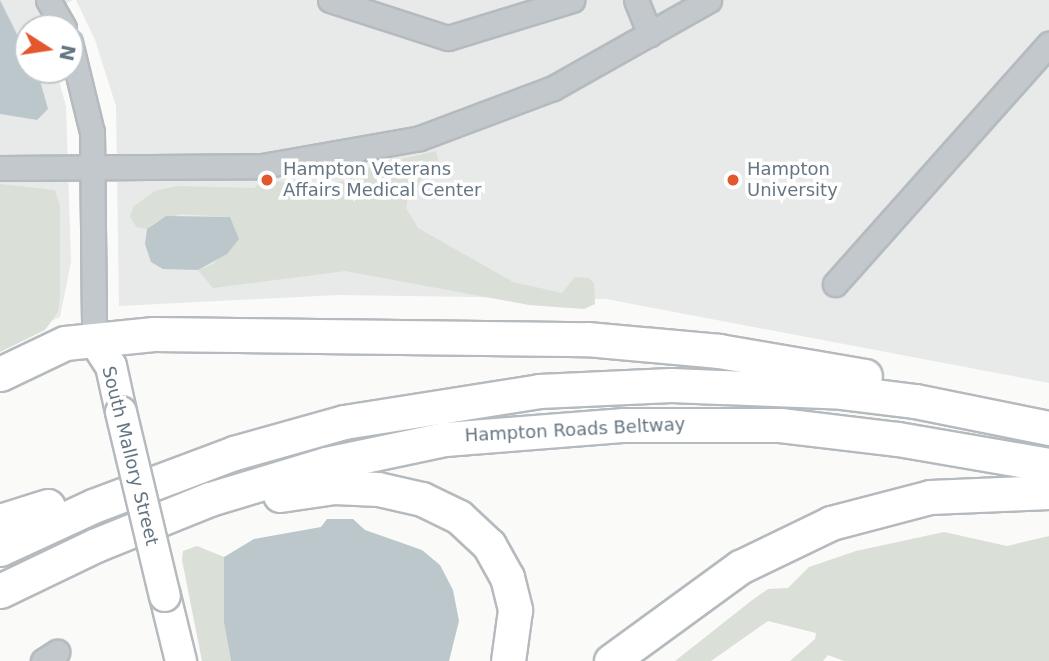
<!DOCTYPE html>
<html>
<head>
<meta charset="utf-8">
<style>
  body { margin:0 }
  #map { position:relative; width:1049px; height:661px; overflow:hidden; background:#fafaf8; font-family:"DejaVu Sans",sans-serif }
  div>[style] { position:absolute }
  .built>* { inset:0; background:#e8e9e9 }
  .green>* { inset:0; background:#dadfd7 }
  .water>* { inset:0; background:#bbc7cb }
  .roads { filter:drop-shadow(2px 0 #b5babe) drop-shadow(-2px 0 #b5babe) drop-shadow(0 2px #b5babe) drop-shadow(0 -2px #b5babe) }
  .minor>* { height:23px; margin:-11.5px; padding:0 11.5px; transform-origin:11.5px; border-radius:11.5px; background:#c3c8cc }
  .major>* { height:30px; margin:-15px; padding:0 15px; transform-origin:15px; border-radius:15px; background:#fff }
  .highway>* { height:33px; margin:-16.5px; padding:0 16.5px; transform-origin:16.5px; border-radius:16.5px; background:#fff }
  .bridges { filter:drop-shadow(2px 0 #b5babe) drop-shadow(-2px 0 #b5babe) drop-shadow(0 2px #b5babe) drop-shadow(0 -2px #b5babe) }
  .major-bridge>* { height:30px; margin:-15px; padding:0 15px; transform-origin:15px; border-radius:15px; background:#fff }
  .dots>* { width:19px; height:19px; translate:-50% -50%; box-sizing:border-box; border:4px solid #fff; border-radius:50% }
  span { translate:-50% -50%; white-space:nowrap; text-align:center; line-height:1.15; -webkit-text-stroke:7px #fff; paint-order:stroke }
  .poi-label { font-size:18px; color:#657683 }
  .left { translate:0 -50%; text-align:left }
  .street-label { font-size:18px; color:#657683 }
  .north { position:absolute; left:14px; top:14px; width:70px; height:70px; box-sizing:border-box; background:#fff; border:2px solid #c1c8cd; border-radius:50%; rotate:102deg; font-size:19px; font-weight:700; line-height:28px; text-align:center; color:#657683 }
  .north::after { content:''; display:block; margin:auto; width:24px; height:32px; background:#e4572e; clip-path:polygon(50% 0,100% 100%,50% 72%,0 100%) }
</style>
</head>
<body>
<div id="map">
  <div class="built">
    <i style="clip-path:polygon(0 0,73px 0,34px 21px,37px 28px,28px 28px,28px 56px)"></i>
    <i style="clip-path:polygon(76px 0,1049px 0,1049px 383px,606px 299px,338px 295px,119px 306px,116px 106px,95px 40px)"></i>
    <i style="clip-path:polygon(35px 70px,56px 70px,66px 106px,71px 262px,60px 317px,0 344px,0 114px,37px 120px,41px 84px)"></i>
  </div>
  <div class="green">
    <i style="clip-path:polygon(436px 151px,439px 165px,409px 190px,406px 208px,418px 228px,513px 282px,562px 293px,575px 277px,589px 278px,594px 283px,595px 304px,584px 309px,529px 305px,345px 271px,213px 288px,198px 270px,213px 264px,239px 239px,230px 217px,181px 214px,157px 221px,147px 229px,136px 227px,130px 216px,134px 206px,155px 191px,177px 186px,254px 188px,262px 181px,273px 181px,325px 186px,357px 177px,372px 166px)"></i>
    <i style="clip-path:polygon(0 184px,55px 190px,60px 206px,60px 297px,58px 312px,45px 330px,0 352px)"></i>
    <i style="clip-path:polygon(944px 532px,1007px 546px,1049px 536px,1049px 661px,844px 661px,828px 655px,823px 661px,790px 661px,815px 639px,816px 633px,768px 621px,711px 661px,675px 661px,751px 601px,768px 589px,788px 588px,809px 567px,856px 551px)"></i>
    <i style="clip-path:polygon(197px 546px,224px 557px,224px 623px,231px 661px,202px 661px,182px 560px,183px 551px)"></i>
  </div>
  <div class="water">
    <i style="clip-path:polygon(0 0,28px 56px,28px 70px,35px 70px,41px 84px,48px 109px,37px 120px,0 114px)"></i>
    <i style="clip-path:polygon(166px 216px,230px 217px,239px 239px,227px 254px,198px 270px,163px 269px,151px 262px,145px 244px,147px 229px)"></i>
    <i style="clip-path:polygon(327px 519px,353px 519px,365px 530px,422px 550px,440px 565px,453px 590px,459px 621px,449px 661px,231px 661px,224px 623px,224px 557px,254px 539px,321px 527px)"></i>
  </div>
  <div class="roads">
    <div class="minor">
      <i style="left:48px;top:0;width:32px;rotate:60deg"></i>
      <i style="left:330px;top:0;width:124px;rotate:17.9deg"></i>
      <i style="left:448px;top:38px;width:130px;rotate:-17deg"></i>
      <i style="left:636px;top:0;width:37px;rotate:68deg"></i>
      <i style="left:70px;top:42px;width:93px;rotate:76.3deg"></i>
      <i style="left:92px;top:132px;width:208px;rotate:89.4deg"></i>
      <i style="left:0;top:168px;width:262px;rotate:-0.4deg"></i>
      <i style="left:262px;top:166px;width:160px;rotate:-10deg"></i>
      <i style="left:420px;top:138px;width:142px;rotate:-20.6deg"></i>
      <i style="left:553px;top:88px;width:179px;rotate:-29.4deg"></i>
      <i style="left:835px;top:284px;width:322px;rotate:-48.3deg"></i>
      <i style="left:43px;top:661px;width:17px;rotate:-33deg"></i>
    </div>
    <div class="major">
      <i style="left:94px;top:340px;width:31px;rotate:57deg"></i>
      <i style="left:111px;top:366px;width:47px;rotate:77.7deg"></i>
      <i style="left:165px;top:596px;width:67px;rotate:76.2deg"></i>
    </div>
    <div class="highway">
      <i style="left:0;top:374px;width:72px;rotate:-25.5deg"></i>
      <i style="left:65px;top:343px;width:89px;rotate:-5.8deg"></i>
      <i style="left:154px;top:334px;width:433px;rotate:0.7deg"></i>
      <i style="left:587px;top:339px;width:133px;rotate:5.2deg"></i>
      <i style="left:719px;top:351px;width:148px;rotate:9.7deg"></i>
      <i style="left:280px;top:495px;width:55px;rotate:-8.4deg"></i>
      <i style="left:334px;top:487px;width:44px;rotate:2.6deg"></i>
      <i style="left:378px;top:489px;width:45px;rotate:12.8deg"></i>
      <i style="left:422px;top:499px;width:41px;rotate:25.9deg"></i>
      <i style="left:459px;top:517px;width:41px;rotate:43deg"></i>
      <i style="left:489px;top:545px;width:37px;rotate:61deg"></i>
      <i style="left:507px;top:577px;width:34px;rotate:76deg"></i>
      <i style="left:515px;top:610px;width:51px;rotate:97.8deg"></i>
      <i style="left:0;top:521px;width:50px;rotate:-17.4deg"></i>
      <i style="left:0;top:549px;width:102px;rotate:-24.8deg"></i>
      <i style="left:93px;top:506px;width:151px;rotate:-20.6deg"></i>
      <i style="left:234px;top:453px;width:114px;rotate:-15.7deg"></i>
      <i style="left:344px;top:422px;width:197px;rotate:-9deg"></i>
      <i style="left:539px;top:391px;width:132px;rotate:-2.6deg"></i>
      <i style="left:671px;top:385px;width:171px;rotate:2.3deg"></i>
      <i style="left:842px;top:392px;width:74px;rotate:7deg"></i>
      <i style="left:915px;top:401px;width:137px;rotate:11.4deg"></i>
      <i style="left:0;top:591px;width:106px;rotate:-25.6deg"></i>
      <i style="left:96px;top:545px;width:123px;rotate:-22deg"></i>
      <i style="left:210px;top:499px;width:121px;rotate:-16.8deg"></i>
      <i style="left:326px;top:464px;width:122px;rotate:-11.9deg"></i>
      <i style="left:445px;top:439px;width:180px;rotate:-4.5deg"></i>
      <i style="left:624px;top:425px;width:156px"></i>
      <i style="left:780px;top:425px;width:119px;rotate:6.8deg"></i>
      <i style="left:898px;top:439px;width:153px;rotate:9.8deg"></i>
      <i style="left:611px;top:661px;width:160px;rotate:-36.1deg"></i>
      <i style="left:740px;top:567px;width:101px;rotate:-25.8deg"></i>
      <i style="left:831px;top:523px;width:102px;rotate:-14.7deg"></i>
      <i style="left:930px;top:497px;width:119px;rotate:-2.4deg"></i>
    </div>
  </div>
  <div class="bridges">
    <div class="major-bridge">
      <i style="left:121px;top:412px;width:189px;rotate:76.6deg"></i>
    </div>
  </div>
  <div class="dots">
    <i style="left:267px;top:180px;background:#e4572e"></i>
    <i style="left:733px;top:180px;background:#e4572e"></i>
  </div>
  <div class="poi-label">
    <span class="left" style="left:283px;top:180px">Hampton Veterans<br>Affairs Medical Center</span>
    <span class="left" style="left:747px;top:180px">Hampton<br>University</span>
  </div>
  <div class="street-label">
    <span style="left:575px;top:430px;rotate:-3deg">Hampton Roads Beltway</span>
    <span style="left:130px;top:456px;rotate:76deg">South Mallory Street</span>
  </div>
  <div class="north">N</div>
</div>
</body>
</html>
